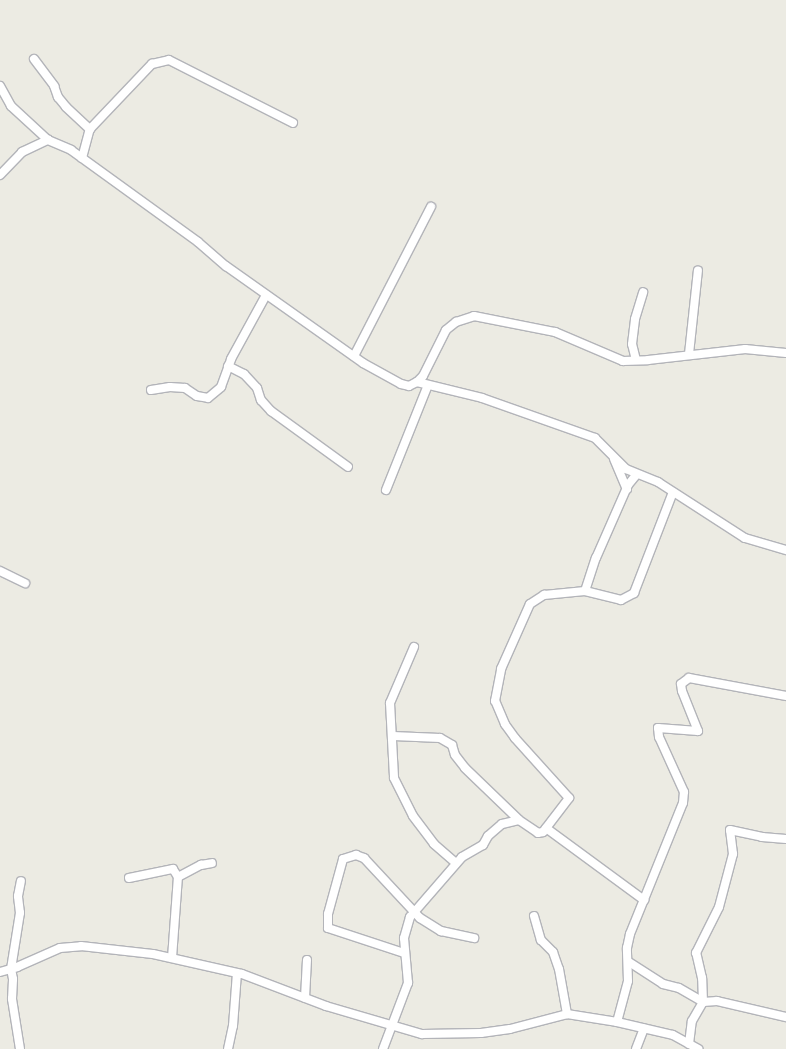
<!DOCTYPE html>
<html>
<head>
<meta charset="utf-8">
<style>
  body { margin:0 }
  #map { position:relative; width:786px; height:1049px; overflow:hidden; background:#ecebe3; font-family:Ubuntu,sans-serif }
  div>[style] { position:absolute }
  .roads { filter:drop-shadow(1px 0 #b3b4b9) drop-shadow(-1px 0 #b3b4b9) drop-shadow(0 1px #b3b4b9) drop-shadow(0 -1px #b3b4b9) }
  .minor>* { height:8px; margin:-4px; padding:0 4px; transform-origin:4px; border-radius:4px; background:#fff }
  span { translate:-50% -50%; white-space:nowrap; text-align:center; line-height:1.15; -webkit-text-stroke:5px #fff; paint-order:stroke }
</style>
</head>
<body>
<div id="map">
  <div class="roads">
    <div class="minor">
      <i style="left:34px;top:59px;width:34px;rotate:53deg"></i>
      <i style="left:54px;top:86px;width:12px;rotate:70deg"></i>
      <i style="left:58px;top:97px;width:13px;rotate:51deg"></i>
      <i style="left:66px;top:107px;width:33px;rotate:43deg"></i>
      <i style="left:0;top:86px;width:23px;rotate:61deg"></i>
      <i style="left:11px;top:106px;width:50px;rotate:42.6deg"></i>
      <i style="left:48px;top:140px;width:25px;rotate:23deg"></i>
      <i style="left:71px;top:150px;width:157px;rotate:35.9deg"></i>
      <i style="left:198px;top:242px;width:37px;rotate:41deg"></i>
      <i style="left:226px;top:266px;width:168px;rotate:35.3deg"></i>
      <i style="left:363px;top:363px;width:43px;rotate:28.9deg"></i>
      <i style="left:401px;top:384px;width:8px;rotate:14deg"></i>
      <i style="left:409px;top:386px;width:9px;rotate:-27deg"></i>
      <i style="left:417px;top:382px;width:8px;rotate:-45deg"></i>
      <i style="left:423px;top:376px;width:51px;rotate:-63.4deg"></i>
      <i style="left:446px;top:330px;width:13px;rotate:-39deg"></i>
      <i style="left:456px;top:322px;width:19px;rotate:-18deg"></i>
      <i style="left:474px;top:316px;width:83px;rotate:11.2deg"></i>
      <i style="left:555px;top:332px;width:74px;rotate:23.1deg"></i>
      <i style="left:623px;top:361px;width:25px;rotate:-2deg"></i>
      <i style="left:648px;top:360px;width:98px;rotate:-6.5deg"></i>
      <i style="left:745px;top:349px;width:41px;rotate:5.6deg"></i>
      <i style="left:82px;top:158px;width:30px;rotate:-75deg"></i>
      <i style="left:90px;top:129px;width:90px;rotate:-46.4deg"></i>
      <i style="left:152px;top:64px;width:17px;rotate:-13deg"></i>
      <i style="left:169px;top:60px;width:139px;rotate:26.9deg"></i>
      <i style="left:0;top:175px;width:32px;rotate:-46deg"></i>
      <i style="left:22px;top:152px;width:29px;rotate:-25deg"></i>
      <i style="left:689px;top:354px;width:84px;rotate:-83.9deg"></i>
      <i style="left:354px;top:356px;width:168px;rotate:-62.7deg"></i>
      <i style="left:636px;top:360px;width:16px;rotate:-104deg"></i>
      <i style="left:632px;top:344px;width:25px;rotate:-83deg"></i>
      <i style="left:635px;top:319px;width:28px;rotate:-73deg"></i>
      <i style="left:228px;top:366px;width:18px;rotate:27deg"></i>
      <i style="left:244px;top:374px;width:19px;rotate:47deg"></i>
      <i style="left:257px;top:388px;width:13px;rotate:72deg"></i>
      <i style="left:261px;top:400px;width:15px;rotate:48deg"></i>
      <i style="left:271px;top:411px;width:95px;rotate:36deg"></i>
      <i style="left:417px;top:382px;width:67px;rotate:13.8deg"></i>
      <i style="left:482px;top:398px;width:120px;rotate:19.5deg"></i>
      <i style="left:595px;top:438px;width:44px;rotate:45deg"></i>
      <i style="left:626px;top:469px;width:35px;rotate:22deg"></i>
      <i style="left:658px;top:482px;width:103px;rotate:32.8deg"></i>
      <i style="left:745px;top:538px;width:43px;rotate:16.3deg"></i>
      <i style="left:151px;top:390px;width:19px;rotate:-9deg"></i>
      <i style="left:170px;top:387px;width:15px;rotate:4deg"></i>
      <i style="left:185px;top:388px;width:14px;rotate:34deg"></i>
      <i style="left:197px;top:396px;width:11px;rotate:10deg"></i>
      <i style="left:208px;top:398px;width:17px;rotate:-40deg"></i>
      <i style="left:221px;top:387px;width:30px;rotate:-70deg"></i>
      <i style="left:231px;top:359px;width:73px;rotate:-61.3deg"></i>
      <i style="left:614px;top:459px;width:33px;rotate:67deg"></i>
      <i style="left:386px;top:490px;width:113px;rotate:-68.2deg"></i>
      <i style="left:0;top:571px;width:28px;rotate:26deg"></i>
      <i style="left:585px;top:591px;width:35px;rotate:-72deg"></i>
      <i style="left:596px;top:558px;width:80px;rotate:-66.3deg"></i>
      <i style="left:628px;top:485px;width:14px;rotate:-51deg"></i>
      <i style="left:414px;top:647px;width:61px;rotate:113.2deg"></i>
      <i style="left:390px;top:703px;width:75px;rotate:86.9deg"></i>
      <i style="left:394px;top:778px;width:42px;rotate:63.4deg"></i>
      <i style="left:413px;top:816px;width:35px;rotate:53deg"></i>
      <i style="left:434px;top:844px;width:29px;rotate:41deg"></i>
      <i style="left:393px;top:736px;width:47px;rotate:2.4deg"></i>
      <i style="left:440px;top:738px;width:14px;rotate:30deg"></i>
      <i style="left:452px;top:745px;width:10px;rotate:73deg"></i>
      <i style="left:455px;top:755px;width:16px;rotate:52deg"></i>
      <i style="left:465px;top:768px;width:75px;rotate:43.9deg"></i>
      <i style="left:546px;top:828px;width:122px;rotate:36.3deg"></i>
      <i style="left:129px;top:878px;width:45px;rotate:-11.6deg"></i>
      <i style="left:173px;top:869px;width:9px;rotate:58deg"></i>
      <i style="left:534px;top:916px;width:25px;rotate:74deg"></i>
      <i style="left:541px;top:940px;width:17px;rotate:45deg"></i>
      <i style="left:553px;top:952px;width:18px;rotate:71deg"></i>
      <i style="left:559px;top:969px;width:46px;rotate:79.9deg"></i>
      <i style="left:404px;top:953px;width:80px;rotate:-161.8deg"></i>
      <i style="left:328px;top:928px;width:14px;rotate:-90deg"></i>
      <i style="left:328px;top:914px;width:57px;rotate:-74.7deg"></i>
      <i style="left:343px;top:859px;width:14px;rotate:-17deg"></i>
      <i style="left:356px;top:855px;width:9px;rotate:21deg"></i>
      <i style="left:364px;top:858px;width:82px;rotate:47deg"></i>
      <i style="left:420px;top:918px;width:25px;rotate:32deg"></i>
      <i style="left:441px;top:931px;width:34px;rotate:12deg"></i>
      <i style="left:172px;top:958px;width:81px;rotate:-85.8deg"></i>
      <i style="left:178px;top:877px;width:26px;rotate:-28deg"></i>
      <i style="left:201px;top:865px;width:11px;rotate:-10deg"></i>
      <i style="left:629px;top:962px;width:40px;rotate:32.9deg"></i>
      <i style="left:663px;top:984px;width:16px;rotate:14deg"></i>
      <i style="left:679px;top:988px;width:28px;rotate:30deg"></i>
      <i style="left:703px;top:1002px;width:14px;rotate:-4deg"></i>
      <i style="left:717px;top:1001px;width:71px;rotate:13.1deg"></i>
      <i style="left:0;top:972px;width:18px;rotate:-16deg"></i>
      <i style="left:17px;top:967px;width:47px;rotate:-23.8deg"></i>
      <i style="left:60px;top:948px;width:21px;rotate:-5deg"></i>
      <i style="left:81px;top:946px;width:72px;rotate:6.3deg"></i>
      <i style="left:153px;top:954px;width:91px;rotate:12.7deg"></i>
      <i style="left:242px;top:974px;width:90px;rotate:20.9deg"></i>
      <i style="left:326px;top:1006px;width:100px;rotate:16.3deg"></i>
      <i style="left:422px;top:1034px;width:59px;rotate:-1deg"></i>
      <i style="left:481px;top:1033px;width:29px;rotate:-8deg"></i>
      <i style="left:510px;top:1029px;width:59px;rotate:-14.7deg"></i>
      <i style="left:567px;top:1014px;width:51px;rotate:9.1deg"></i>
      <i style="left:617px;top:1022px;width:57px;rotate:13.1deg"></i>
      <i style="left:673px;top:1035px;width:29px;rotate:29deg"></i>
      <i style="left:305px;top:998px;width:38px;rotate:-87deg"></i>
      <i style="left:617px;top:1022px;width:42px;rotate:-75deg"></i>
      <i style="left:628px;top:981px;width:33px;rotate:-92deg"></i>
      <i style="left:627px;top:948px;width:14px;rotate:-78deg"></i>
      <i style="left:630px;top:934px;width:141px;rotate:-68deg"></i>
      <i style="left:683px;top:803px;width:11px;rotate:-85deg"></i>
      <i style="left:684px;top:792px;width:60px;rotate:-114.4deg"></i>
      <i style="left:659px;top:737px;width:9px;rotate:-96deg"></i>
      <i style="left:658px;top:728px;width:40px;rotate:4.3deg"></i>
      <i style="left:698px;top:731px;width:43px;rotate:-111.8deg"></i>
      <i style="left:682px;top:691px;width:7px;rotate:-98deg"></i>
      <i style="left:681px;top:684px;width:10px;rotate:-37deg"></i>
      <i style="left:689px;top:678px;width:99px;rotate:10.5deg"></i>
      <i style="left:689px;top:1044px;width:23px;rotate:-83deg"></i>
      <i style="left:692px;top:1021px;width:22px;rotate:-60deg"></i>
      <i style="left:703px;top:1002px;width:24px;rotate:-92deg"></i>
      <i style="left:702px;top:978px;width:26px;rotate:-103deg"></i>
      <i style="left:696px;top:953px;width:51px;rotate:-63.4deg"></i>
      <i style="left:719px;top:907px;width:55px;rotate:-75.2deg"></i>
      <i style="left:733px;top:854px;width:24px;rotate:-97deg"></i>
      <i style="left:730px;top:830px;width:33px;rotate:12deg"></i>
      <i style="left:762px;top:837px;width:24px;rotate:5deg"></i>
      <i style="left:20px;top:1049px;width:51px;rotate:-99.1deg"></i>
      <i style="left:12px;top:999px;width:20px;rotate:-87deg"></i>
      <i style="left:13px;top:979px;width:10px;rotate:-101deg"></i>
      <i style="left:11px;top:969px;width:57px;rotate:-80.9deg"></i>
      <i style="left:20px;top:913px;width:17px;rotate:-97deg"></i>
      <i style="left:18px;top:896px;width:15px;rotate:-79deg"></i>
      <i style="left:228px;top:1049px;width:24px;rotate:-78deg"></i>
      <i style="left:233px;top:1026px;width:53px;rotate:-85.7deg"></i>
      <i style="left:383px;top:1049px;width:71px;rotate:-69.3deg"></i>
      <i style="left:408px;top:983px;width:45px;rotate:-95.1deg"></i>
      <i style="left:404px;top:938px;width:22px;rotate:-74deg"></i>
      <i style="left:410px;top:917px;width:79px;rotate:-49.1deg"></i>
      <i style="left:462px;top:857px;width:24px;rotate:-30deg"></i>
      <i style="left:483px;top:845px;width:10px;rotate:-61deg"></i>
      <i style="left:488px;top:836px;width:18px;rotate:-41deg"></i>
      <i style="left:502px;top:824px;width:17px;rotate:-13deg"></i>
      <i style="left:519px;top:820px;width:23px;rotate:34deg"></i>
      <i style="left:538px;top:833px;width:5px;rotate:-11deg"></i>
      <i style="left:543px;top:832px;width:43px;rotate:-52.6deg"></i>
      <i style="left:569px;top:798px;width:81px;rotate:-132deg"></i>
      <i style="left:515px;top:738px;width:17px;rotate:-126deg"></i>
      <i style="left:505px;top:724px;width:25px;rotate:-113deg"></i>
      <i style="left:495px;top:701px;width:33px;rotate:-79deg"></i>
      <i style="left:501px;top:669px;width:71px;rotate:-66deg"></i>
      <i style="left:530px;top:604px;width:17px;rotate:-33deg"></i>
      <i style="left:544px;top:595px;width:41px;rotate:-5.6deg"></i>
      <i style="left:585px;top:591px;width:37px;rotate:14deg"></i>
      <i style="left:621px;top:600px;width:15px;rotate:-28deg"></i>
      <i style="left:634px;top:593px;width:108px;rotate:-68.9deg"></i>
      <i style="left:636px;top:1049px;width:22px;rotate:-69deg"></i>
    </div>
  </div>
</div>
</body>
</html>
